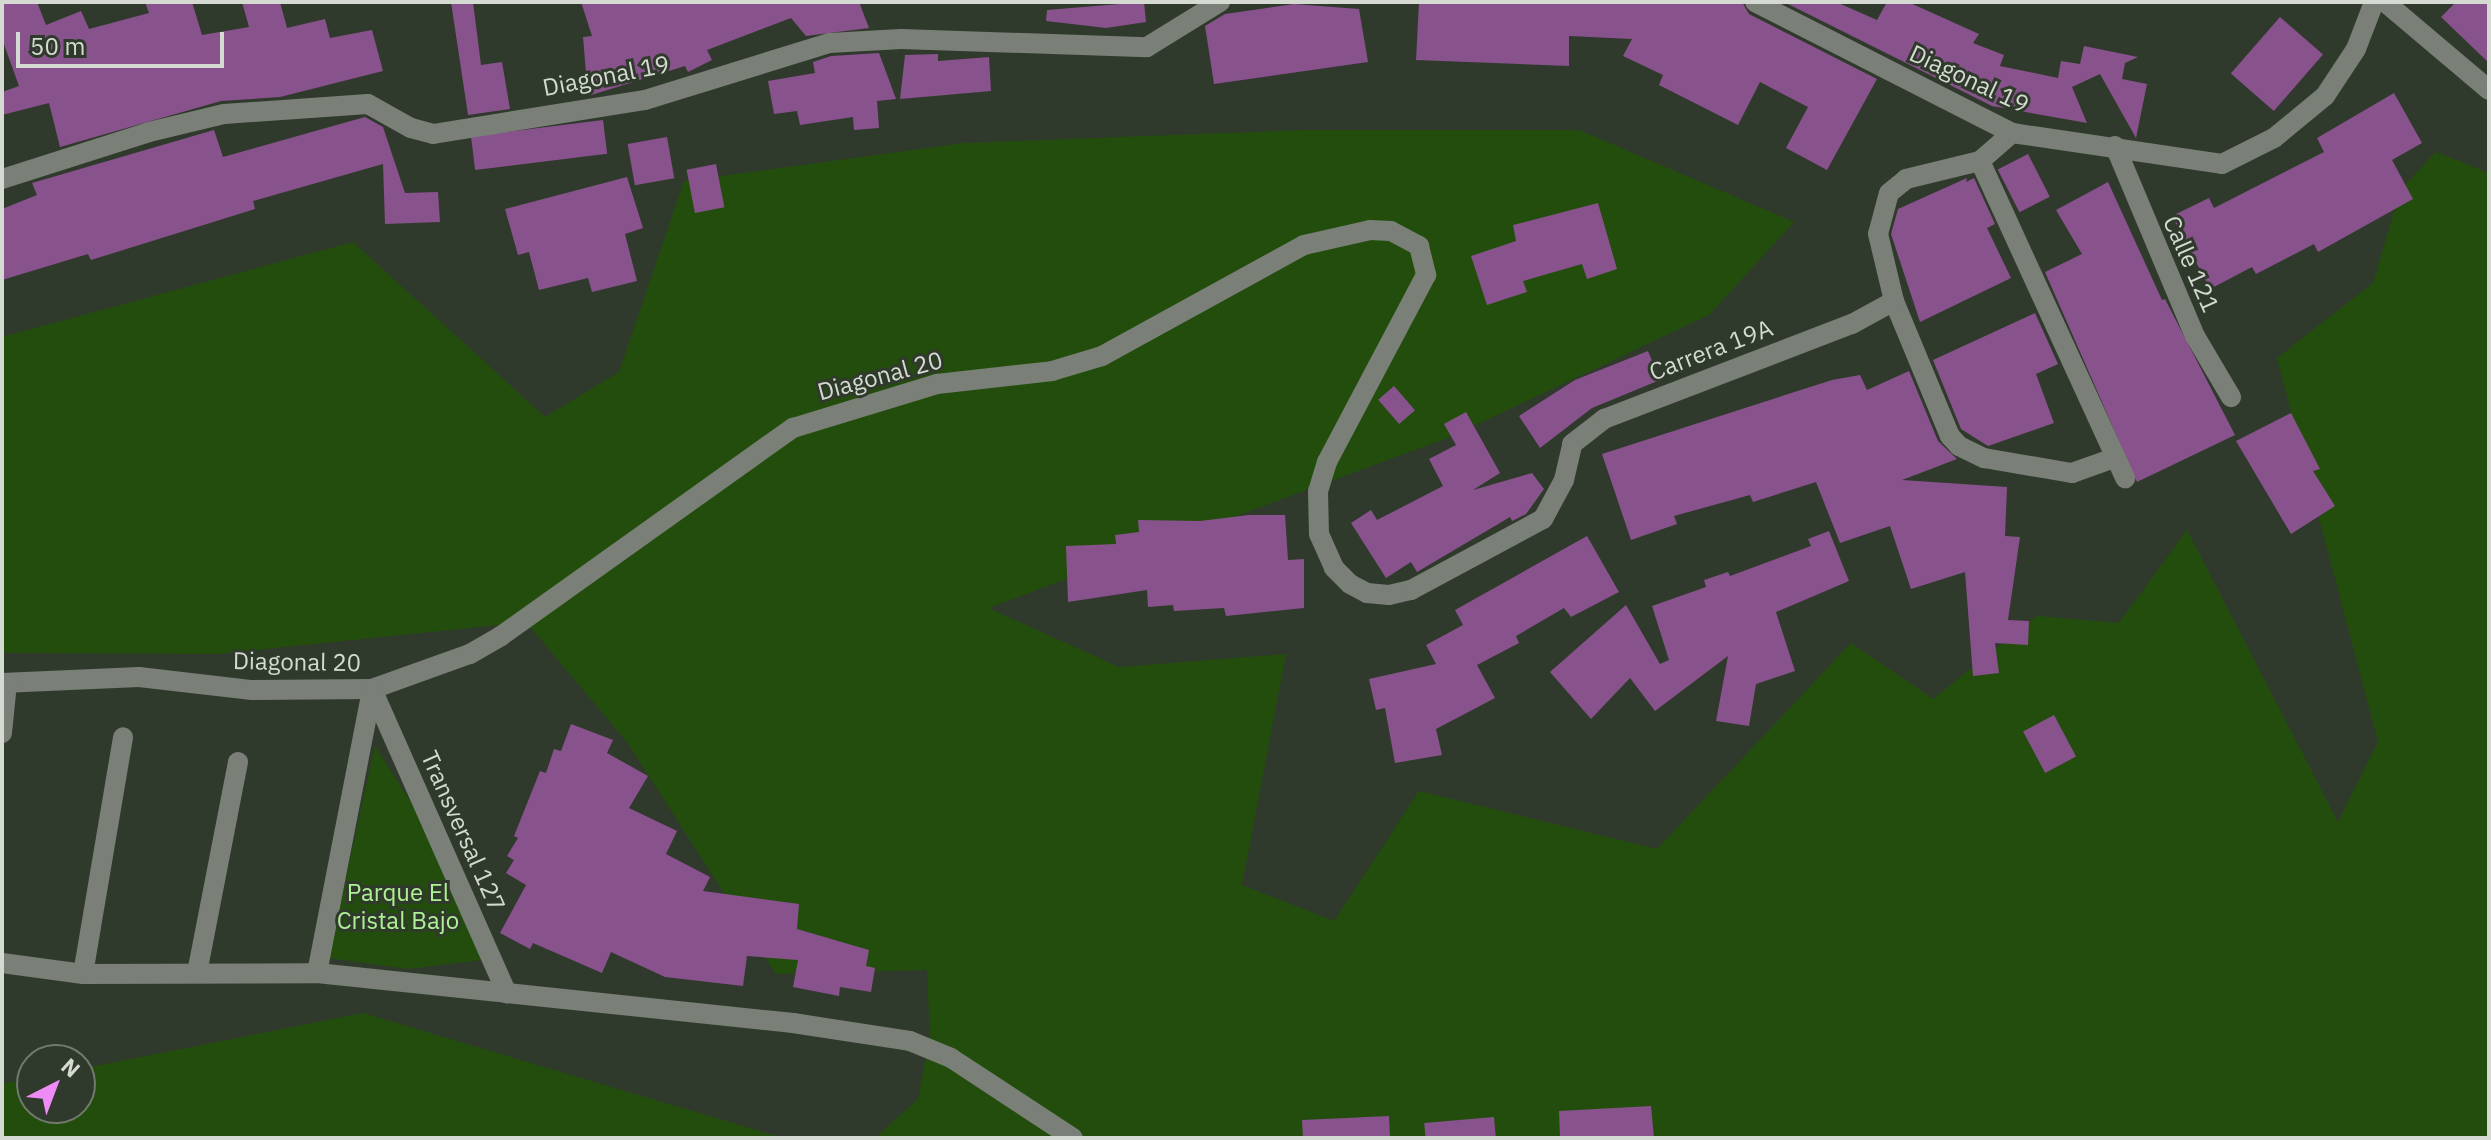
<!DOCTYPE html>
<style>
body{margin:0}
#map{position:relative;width:2491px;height:1140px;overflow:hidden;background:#303a2c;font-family:"IBM Plex Sans",sans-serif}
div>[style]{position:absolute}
.green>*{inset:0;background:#234d0d}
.building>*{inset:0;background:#88528c;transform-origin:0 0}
.minor>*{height:20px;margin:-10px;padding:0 10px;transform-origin:10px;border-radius:10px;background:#7a7f78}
span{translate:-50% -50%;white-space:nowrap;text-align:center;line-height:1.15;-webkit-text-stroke:6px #303a2c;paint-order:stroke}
.street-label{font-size:24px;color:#d4dad1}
.park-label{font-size:24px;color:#aef093}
.frame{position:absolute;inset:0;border:4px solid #d4dad1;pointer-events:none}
.north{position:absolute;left:16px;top:1044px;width:80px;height:80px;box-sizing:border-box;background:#303a2c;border:2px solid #727a6e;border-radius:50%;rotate:42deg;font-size:22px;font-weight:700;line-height:32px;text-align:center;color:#d4dad1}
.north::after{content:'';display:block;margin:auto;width:28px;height:36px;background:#ef8bf7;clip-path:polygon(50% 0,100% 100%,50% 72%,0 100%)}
.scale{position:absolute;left:16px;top:32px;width:208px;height:36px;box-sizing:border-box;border:4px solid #d4dad1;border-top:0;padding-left:10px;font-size:24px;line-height:28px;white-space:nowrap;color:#d4dad1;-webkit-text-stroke:6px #303a2c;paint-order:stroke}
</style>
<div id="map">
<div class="green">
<i style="clip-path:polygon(1304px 130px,1579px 130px,1794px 222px,1709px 315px,1450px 437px,988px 608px,1119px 667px,1286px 654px,1242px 885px,1334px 921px,1419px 791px,1657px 849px,1851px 643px,1933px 699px,2037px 616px,2119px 623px,2187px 530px,2338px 822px,2378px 742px,2277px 358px,2373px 283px,2401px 189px,2436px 152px,2489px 173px,2489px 1138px,875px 1138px,918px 1099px,930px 1035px,927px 970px,776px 974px,627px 742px,526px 622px,217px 654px,2px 653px,2px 337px,353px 242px,545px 417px,619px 372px,684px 181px,964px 143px)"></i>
<i style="clip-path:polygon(375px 746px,424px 823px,482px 960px,408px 969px,328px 958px)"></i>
<i style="clip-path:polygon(363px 1013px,783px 1138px,2px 1138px,2px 1084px,32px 1078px,32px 1108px,80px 1108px,80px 1069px)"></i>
</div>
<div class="building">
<i style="clip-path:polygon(2px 2px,37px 2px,46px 25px,81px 11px,89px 29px,149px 13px,145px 2px,192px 2px,202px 35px,249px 27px,242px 2px,280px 2px,287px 28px,325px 19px,330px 38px,372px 30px,383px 71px,280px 97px,221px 101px,60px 147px,49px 103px,2px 115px,2px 92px,19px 86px,2px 39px)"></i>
<i style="clip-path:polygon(451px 2px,473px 2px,481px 65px,502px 62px,510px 109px,468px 115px)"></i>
<i style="clip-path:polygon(581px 2px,859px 2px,869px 28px,806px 36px,791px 18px,707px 50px,712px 60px,688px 72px,685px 66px,588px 96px,583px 37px,592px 36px)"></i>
<i style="clip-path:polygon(1144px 2px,1146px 22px,1106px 28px,1046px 21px,1047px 10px)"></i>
<i style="clip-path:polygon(1419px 2px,1742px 2px,1749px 14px,1877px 79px,1827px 170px,1786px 148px,1808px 107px,1760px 82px,1738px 125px,1659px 85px,1663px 75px,1623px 56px,1632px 39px,1569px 36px,1569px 66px,1416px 60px)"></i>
<i style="clip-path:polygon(1784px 2px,1836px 2px,1877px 20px,1887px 2px,1908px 2px,1979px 34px,1973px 43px,2004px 55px,2000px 66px,2058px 78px,2061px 61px,2080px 64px,2084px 46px,2138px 57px,2125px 63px,2122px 79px,2147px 84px,2136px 138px,2100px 74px,2072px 87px,2087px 123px,1992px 106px)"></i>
<i style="clip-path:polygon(2456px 2px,2489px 2px,2489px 63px,2441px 17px)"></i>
<i style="clip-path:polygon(1294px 4px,1359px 9px,1368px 62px,1214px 84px,1205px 26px,1225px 14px)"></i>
<i style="left:2280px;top:17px;width:57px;height:75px;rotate:41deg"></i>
<i style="clip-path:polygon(879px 53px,896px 99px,877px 101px,879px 128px,854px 130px,853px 117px,800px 125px,797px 111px,774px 114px,768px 81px,815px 73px,813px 62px,831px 56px)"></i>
<i style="clip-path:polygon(938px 54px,938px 61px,989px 57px,991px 91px,900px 99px,905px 55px)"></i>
<i style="clip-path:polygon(2394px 93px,2422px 143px,2392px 160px,2413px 199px,2318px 252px,2314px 244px,2256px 274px,2252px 267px,2210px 289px,2172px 216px,2209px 198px,2214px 208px,2324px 152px,2317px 138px)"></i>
<i style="clip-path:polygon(365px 117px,383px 127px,405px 193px,438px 192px,440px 222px,385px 224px,383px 164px,253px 201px,255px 209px,91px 260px,88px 254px,2px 280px,2px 209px,37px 195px,32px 183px,214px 130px,223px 157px)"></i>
<i style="left:603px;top:120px;width:34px;height:133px;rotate:83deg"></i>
<i style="left:667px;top:137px;width:42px;height:40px;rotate:80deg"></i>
<i style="left:2028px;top:154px;width:48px;height:34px;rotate:63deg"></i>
<i style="left:716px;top:164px;width:44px;height:30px;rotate:79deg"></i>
<i style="clip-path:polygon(627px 177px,643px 228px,625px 234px,637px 281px,592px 292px,588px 278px,539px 290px,529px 252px,518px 255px,505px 209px)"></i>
<i style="clip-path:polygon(1967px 178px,1966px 182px,1974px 178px,1995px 224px,1987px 228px,2011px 278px,1920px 322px,1891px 234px,1898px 209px)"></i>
<i style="clip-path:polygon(2108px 182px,2162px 300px,2165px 299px,2235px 435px,2137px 482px,2045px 272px,2082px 254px,2056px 210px)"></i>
<i style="clip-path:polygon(1598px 203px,1617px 269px,1587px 279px,1582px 264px,1523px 281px,1527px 292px,1487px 305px,1471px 256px,1516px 241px,1513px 225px)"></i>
<i style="clip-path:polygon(2035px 313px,2058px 364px,2036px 374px,2054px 423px,1988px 446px,1961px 429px,1933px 360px)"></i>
<i style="clip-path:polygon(1648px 351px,1660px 380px,1592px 408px,1540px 448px,1519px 416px,1575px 380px)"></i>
<i style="clip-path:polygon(1909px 371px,1938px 441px,1957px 459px,1902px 480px,2007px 487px,2005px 536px,2020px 537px,2008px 620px,2029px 621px,2028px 645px,1995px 643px,1999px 673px,1973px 676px,1965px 572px,1911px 589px,1890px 526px,1840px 543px,1816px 482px,1753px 502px,1750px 495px,1674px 516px,1677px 524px,1631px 540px,1602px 454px,1832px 380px,1860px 375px,1867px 390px)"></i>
<i style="left:1394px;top:386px;width:32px;height:21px;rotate:49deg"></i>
<i style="clip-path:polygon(1466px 412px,1500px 473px,1473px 490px,1532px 473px,1544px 489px,1526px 514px,1512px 521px,1510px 517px,1417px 572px,1411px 562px,1386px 578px,1351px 523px,1371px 510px,1377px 520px,1443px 486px,1429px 459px,1456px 445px,1444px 424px)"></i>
<i style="clip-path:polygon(2291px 413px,2320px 469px,2313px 471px,2335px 506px,2291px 534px,2236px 441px)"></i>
<i style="clip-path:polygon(1249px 515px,1285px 515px,1288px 560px,1304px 559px,1304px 608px,1226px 616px,1224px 608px,1174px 611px,1173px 605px,1148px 607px,1147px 590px,1068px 602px,1066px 546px,1116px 544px,1115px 535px,1139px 532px,1138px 520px,1200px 521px)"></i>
<i style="clip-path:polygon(1829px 531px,1849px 581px,1776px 612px,1795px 671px,1756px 684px,1749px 726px,1716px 721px,1728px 656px,1655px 711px,1630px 678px,1591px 719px,1550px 672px,1626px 605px,1660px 664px,1669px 660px,1652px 606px,1706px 587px,1704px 580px,1728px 572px,1730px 576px,1811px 546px,1808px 539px)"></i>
<i style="clip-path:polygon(1587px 536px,1619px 592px,1571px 617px,1564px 608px,1516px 636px,1519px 643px,1477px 665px,1495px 698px,1436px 729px,1442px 755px,1395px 763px,1385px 708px,1376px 710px,1369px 679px,1436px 664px,1426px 645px,1463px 625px,1455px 610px)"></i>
<i style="left:2054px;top:715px;width:47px;height:35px;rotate:62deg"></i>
<i style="clip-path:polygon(571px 724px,613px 740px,607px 753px,648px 776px,629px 808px,677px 831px,666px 854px,710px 877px,703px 891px,799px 904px,797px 929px,869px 950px,866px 966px,875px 968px,871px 992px,840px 987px,839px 996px,793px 987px,798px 960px,747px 956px,743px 986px,665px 977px,611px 952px,602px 973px,533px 943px,530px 949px,500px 933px,526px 885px,506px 873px,514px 860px,507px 856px,518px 838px,514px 836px,540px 771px,546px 773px,554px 749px,561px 751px)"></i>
<i style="clip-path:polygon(1651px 1106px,1654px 1138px,1560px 1138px,1559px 1111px)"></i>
<i style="clip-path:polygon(1389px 1116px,1390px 1138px,1303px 1138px,1302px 1120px)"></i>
<i style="left:1494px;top:1117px;width:21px;height:70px;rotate:85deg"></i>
</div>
<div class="minor">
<i style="left:1755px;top:2px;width:288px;rotate:27deg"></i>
<i style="left:2012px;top:133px;width:212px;rotate:8.4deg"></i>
<i style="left:2222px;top:164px;width:58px;rotate:-26.6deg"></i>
<i style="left:2274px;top:138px;width:66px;rotate:-39.5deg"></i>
<i style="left:2325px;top:96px;width:56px;rotate:-56.6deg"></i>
<i style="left:2356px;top:49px;width:50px;rotate:-69deg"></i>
<i style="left:2385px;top:2px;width:136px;rotate:40.2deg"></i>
<i style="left:2115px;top:146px;width:206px;rotate:67.2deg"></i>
<i style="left:2195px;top:336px;width:71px;rotate:59.5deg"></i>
<i style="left:1980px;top:161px;width:349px;rotate:65.4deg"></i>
<i style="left:2px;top:179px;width:154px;rotate:-17.7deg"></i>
<i style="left:149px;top:132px;width:77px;rotate:-13.5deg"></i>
<i style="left:224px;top:114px;width:144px;rotate:-4deg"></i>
<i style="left:368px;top:104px;width:49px;rotate:29.2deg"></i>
<i style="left:411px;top:128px;width:23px;rotate:15deg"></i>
<i style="left:433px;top:134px;width:215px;rotate:-9.1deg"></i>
<i style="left:645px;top:100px;width:193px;rotate:-17.2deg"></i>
<i style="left:829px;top:43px;width:72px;rotate:-3.2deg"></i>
<i style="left:901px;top:39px;width:246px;rotate:1.9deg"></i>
<i style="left:1147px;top:47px;width:86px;rotate:-31.7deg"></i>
<i style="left:1894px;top:301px;width:146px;rotate:67.5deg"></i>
<i style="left:1950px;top:436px;width:13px;rotate:48deg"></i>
<i style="left:1959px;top:446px;width:28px;rotate:26deg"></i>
<i style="left:1984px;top:458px;width:89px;rotate:9.7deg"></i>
<i style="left:2072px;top:473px;width:45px;rotate:-19.7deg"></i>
<i style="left:2px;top:683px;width:137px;rotate:-2.5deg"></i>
<i style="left:139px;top:677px;width:114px;rotate:6.6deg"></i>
<i style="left:252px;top:690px;width:120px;rotate:-0.5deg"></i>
<i style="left:372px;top:689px;width:104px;rotate:-19.7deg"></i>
<i style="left:470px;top:654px;width:36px;rotate:-30deg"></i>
<i style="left:501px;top:636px;width:359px;rotate:-35.5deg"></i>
<i style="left:793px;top:428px;width:151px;rotate:-17deg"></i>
<i style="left:937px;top:384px;width:116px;rotate:-6.4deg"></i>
<i style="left:1052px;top:371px;width:52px;rotate:-16.7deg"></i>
<i style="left:1102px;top:356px;width:230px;rotate:-28.8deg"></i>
<i style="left:1304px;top:245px;width:68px;rotate:-12.8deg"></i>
<i style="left:1370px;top:230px;width:21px;rotate:3deg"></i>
<i style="left:1391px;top:231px;width:32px;rotate:28deg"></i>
<i style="left:1419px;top:246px;width:30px;rotate:76deg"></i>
<i style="left:1426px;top:275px;width:212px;rotate:117.9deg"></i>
<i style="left:1327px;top:462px;width:30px;rotate:107deg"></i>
<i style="left:1318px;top:491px;width:43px;rotate:88.7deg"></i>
<i style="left:1319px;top:534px;width:37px;rotate:66deg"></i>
<i style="left:1334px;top:568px;width:23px;rotate:45deg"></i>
<i style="left:1350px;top:584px;width:19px;rotate:28deg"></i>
<i style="left:1367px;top:593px;width:22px;rotate:5deg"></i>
<i style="left:1389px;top:595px;width:23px;rotate:-13deg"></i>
<i style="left:1411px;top:590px;width:150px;rotate:-28.3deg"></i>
<i style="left:1543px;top:519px;width:44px;rotate:-61.7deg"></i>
<i style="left:1564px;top:480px;width:37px;rotate:-77deg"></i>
<i style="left:1572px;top:444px;width:41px;rotate:-38deg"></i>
<i style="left:1604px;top:419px;width:266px;rotate:-21deg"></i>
<i style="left:1852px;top:324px;width:48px;rotate:-28.7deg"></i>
<i style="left:1894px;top:301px;width:69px;rotate:-103.4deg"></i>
<i style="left:1878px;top:234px;width:42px;rotate:-75deg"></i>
<i style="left:1889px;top:193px;width:22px;rotate:-39deg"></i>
<i style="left:1906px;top:179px;width:76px;rotate:-13.7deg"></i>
<i style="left:1980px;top:161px;width:43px;rotate:-41.2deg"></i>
<i style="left:372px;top:689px;width:333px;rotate:66.1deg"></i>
<i style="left:2px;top:733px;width:50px;rotate:-84.3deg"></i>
<i style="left:2px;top:963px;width:82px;rotate:7.7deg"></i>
<i style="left:83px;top:974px;width:234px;rotate:-0.2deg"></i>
<i style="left:317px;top:973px;width:479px;rotate:6deg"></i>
<i style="left:793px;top:1023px;width:118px;rotate:8.7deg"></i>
<i style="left:910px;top:1041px;width:44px;rotate:22.5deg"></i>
<i style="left:951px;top:1058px;width:146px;rotate:33.3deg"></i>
<i style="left:197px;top:973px;width:215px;rotate:-79deg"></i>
<i style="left:317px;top:973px;width:289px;rotate:-79deg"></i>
<i style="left:83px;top:974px;width:240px;rotate:-80.4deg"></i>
</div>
<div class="street-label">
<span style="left:606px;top:76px;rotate:-11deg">Diagonal 19</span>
<span style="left:1969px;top:79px;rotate:25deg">Diagonal 19</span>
<span style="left:2191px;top:264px;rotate:66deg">Calle 121</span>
<span style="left:1711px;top:350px;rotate:-21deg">Carrera 19A</span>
<span style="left:880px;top:376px;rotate:-15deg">Diagonal 20</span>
<span style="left:297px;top:662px;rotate:1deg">Diagonal 20</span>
<span style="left:463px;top:831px;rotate:66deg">Transversal 127</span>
</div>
<div class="park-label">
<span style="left:398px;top:907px">Parque El<br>Cristal Bajo</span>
</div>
<div class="frame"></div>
<div class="north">N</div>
<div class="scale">50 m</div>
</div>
